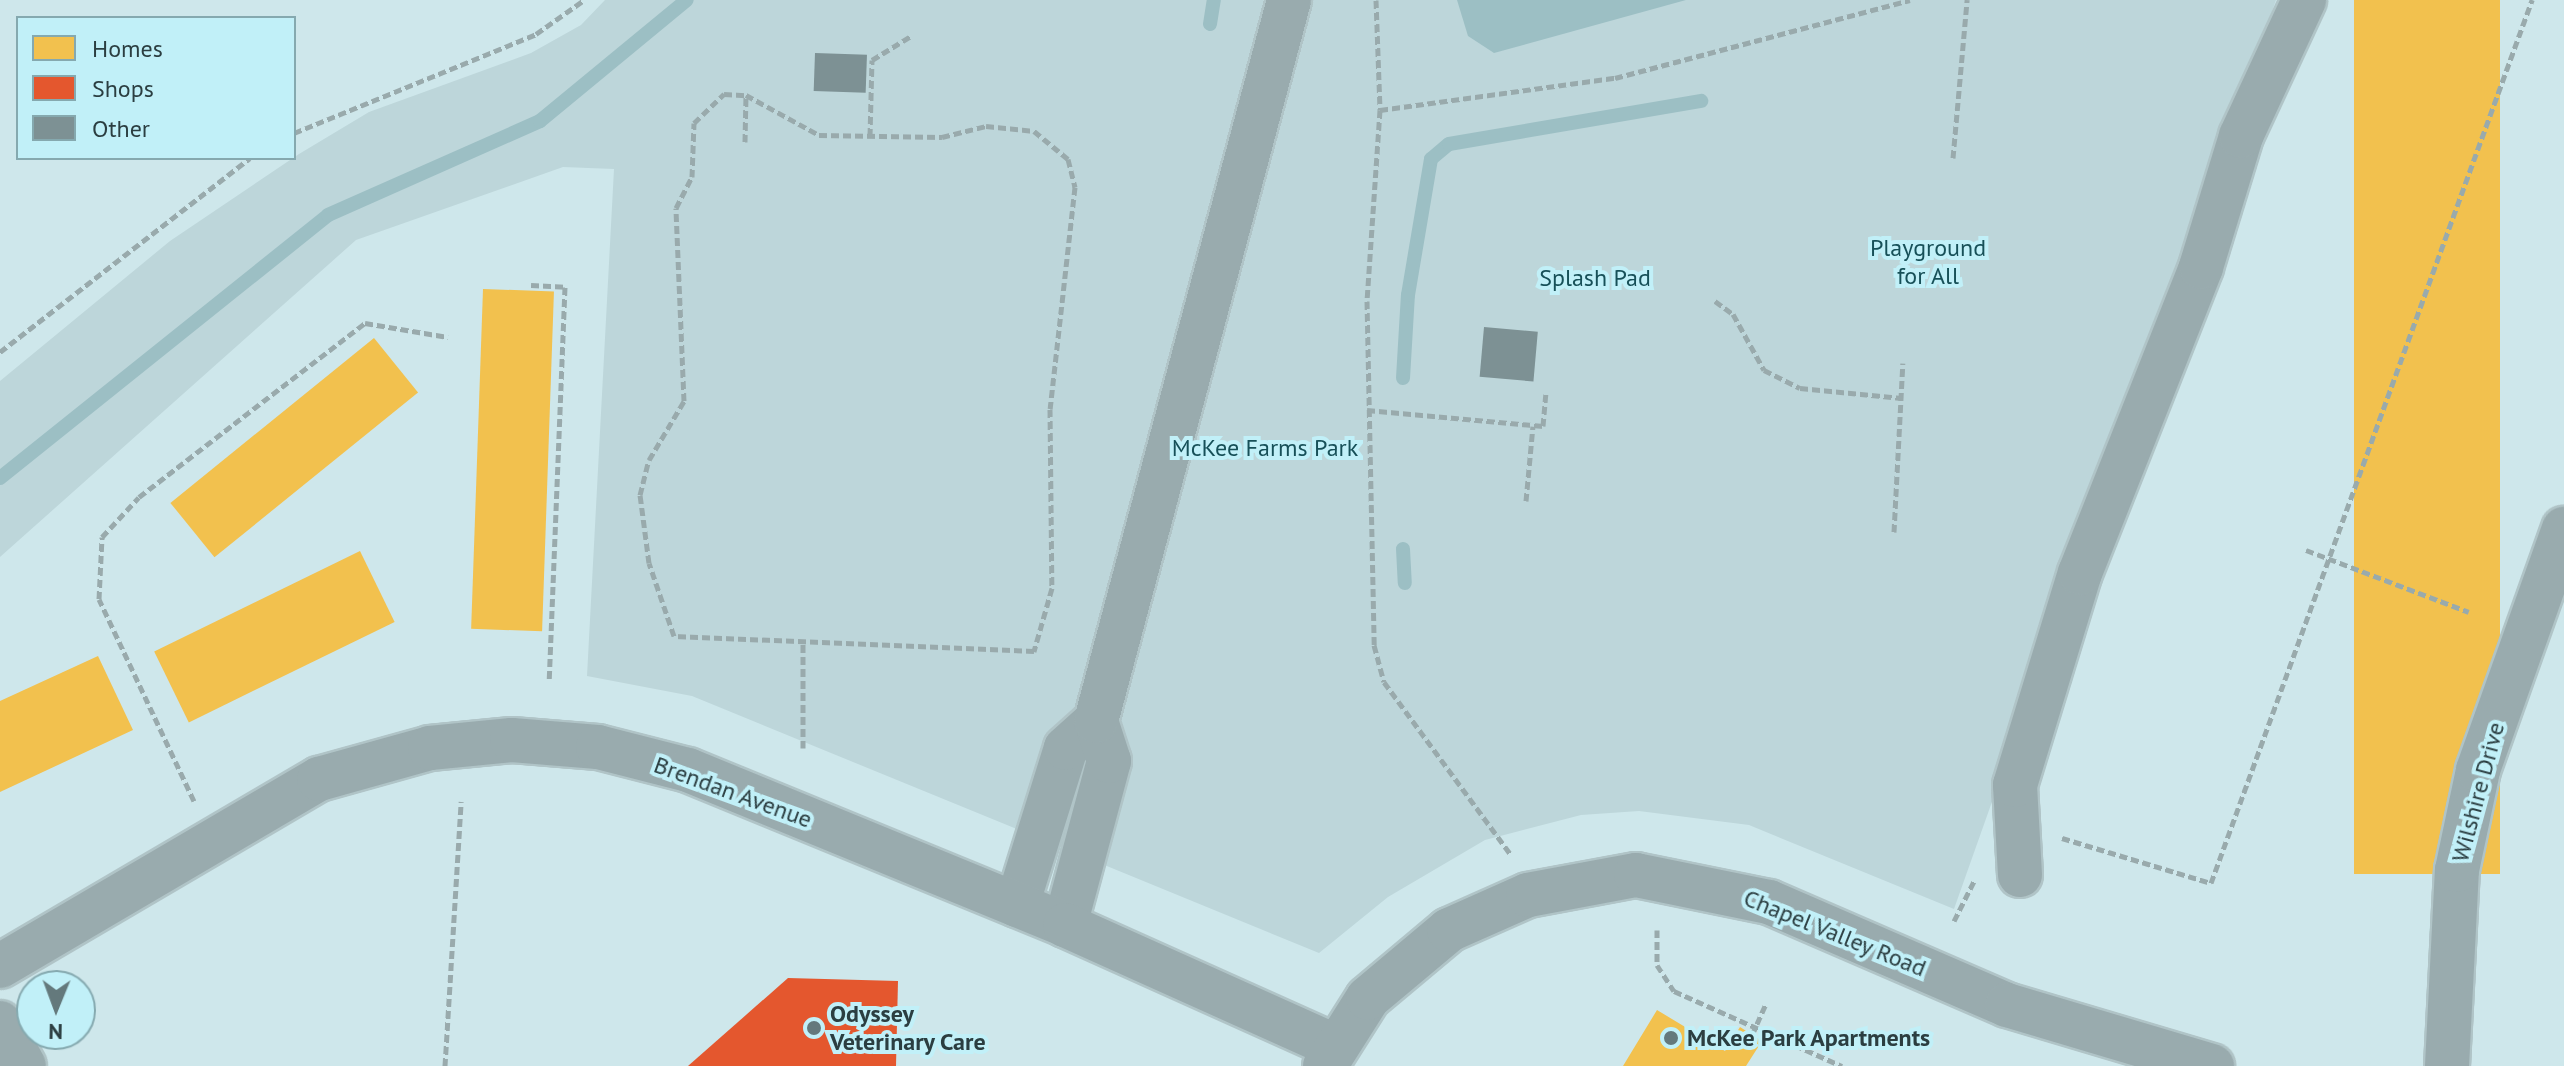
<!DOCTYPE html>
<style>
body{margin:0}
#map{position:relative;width:2564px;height:1066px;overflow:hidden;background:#cee7eb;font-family:"PT Sans",sans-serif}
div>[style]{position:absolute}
.green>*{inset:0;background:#bdd6da}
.water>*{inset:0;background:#9cbfc4}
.homes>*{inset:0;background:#f2c14e;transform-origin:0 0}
.shops>*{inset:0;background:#e4572e}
.stream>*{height:14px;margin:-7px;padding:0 7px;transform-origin:7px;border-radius:7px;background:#9cbfc4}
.building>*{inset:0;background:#7d9194;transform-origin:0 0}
.path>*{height:5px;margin-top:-2.5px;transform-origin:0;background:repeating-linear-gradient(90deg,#99aaac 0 8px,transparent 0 12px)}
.roads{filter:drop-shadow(2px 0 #b0c4c7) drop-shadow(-2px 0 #b0c4c7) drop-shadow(0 2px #b0c4c7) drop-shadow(0 -2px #b0c4c7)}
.minor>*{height:44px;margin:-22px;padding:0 22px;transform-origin:22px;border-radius:22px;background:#99abae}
.dots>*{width:22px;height:22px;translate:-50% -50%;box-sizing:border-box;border:4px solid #c1f0f8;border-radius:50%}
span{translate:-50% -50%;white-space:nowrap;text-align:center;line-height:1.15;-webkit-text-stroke:8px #c1f0f8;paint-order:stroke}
.park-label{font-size:24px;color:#175058}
.street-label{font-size:24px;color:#2b3e41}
.poi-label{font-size:24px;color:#2b3e41;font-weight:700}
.left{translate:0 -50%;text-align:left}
.legend{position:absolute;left:16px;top:16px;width:280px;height:144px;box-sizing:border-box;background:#c1f0f8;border:2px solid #85a9af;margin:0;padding:10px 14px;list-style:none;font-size:24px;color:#2b3e41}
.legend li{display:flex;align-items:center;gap:16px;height:40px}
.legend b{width:40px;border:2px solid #85a9af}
.north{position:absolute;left:16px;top:970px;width:80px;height:80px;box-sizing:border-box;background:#c1f0f8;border:2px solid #85a9af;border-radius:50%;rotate:181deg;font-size:22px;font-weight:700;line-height:32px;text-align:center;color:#2b3e41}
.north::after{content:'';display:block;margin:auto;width:28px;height:36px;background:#64797c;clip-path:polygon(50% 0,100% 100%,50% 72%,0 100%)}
</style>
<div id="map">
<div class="green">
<i style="clip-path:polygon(605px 0,2276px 0,1954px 909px,1749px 825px,1639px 811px,1581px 815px,1485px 840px,1388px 897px,1319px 953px,692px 696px,587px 676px,614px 169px,563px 167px,356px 240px,0 557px,0 381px,170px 241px,299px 154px,369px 112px,531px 53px,581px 25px)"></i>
</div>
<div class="water">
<i style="clip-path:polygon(1457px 0,1686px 0,1494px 53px,1468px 36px)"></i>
</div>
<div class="homes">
<i style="left:2354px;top:0;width:146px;height:874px"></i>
<i style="left:483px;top:289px;width:71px;height:340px;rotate:2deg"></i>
<i style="left:374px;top:338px;width:70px;height:262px;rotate:51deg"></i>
<i style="left:360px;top:551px;width:79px;height:229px;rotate:64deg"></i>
<i style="clip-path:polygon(98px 656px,133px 730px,0 792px,0 701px)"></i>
<i style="clip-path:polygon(1657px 1010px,1725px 1051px,1740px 1027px,1762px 1041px,1746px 1066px,1623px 1066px)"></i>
</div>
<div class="shops">
<i style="clip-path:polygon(788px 978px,898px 981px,896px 1066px,688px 1066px)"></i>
</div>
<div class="stream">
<i style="left:1210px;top:24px;width:24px;rotate:-81deg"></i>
<i style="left:1403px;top:378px;width:83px;rotate:-86.6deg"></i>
<i style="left:1408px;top:295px;width:138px;rotate:-80.4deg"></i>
<i style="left:1431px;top:159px;width:23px;rotate:-40deg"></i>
<i style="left:1449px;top:144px;width:256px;rotate:-9.7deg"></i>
<i style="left:0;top:478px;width:420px;rotate:-38.7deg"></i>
<i style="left:328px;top:215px;width:232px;rotate:-23.9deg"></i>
<i style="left:540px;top:121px;width:190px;rotate:-39.5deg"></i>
<i style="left:1403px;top:549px;width:34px;rotate:87deg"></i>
</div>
<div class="building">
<i style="left:815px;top:53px;width:52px;height:38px;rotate:2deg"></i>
<i style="left:1484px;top:327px;width:54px;height:50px;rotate:5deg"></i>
</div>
<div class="path">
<i style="left:1376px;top:0;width:110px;rotate:87.9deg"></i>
<i style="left:1380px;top:110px;width:191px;rotate:93.9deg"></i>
<i style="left:1367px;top:301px;width:344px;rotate:88.8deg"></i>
<i style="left:1374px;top:645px;width:38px;rotate:75deg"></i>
<i style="left:1384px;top:682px;width:215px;rotate:53.7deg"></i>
<i style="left:724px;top:94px;width:22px;rotate:3deg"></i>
<i style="left:746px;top:95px;width:83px;rotate:28.7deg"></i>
<i style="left:819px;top:135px;width:123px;rotate:0.9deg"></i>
<i style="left:942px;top:137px;width:45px;rotate:-14deg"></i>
<i style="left:986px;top:126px;width:48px;rotate:5.9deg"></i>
<i style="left:1034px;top:131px;width:44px;rotate:39.5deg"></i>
<i style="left:1068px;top:159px;width:29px;rotate:76deg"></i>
<i style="left:1075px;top:187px;width:223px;rotate:96.4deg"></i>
<i style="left:1050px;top:409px;width:179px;rotate:89.4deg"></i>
<i style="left:1052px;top:588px;width:66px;rotate:105.9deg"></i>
<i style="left:1034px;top:651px;width:360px;rotate:-177.6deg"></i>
<i style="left:674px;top:636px;width:77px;rotate:-108.9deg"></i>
<i style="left:649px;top:563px;width:69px;rotate:-97.5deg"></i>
<i style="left:640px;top:495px;width:36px;rotate:-76deg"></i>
<i style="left:649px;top:460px;width:69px;rotate:-59.3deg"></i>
<i style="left:684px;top:401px;width:193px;rotate:-92.4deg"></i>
<i style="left:676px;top:208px;width:35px;rotate:-63deg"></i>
<i style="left:692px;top:177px;width:54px;rotate:-87.9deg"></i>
<i style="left:694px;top:123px;width:42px;rotate:-44deg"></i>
<i style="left:1380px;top:110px;width:237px;rotate:-7.8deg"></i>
<i style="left:1615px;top:78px;width:305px;rotate:-14.8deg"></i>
<i style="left:294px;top:133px;width:261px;rotate:-22.2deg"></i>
<i style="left:536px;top:34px;width:59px;rotate:-35.3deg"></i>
<i style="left:870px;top:136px;width:76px;rotate:-88.5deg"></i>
<i style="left:872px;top:60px;width:46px;rotate:-31.6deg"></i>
<i style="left:745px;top:142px;width:46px;rotate:-88.8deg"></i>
<i style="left:1953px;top:158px;width:159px;rotate:-84.9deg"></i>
<i style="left:531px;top:285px;width:34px;rotate:3deg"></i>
<i style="left:565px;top:287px;width:393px;rotate:92.3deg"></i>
<i style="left:1715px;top:301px;width:22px;rotate:36deg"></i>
<i style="left:1733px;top:314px;width:64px;rotate:61deg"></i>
<i style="left:1764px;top:370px;width:40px;rotate:26.6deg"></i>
<i style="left:1800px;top:388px;width:102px;rotate:5.6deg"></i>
<i style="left:0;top:352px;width:316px;rotate:-37.8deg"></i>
<i style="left:1367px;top:410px;width:177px;rotate:5.2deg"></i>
<i style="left:1543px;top:426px;width:32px;rotate:-85deg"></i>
<i style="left:1526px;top:501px;width:75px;rotate:-84.7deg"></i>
<i style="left:1894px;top:532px;width:169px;rotate:-87deg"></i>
<i style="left:2306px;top:550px;width:174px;rotate:20.8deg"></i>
<i style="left:803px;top:748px;width:106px;rotate:-90deg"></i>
<i style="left:194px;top:801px;width:223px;rotate:-115.2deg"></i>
<i style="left:99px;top:599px;width:62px;rotate:-87.2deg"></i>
<i style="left:102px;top:537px;width:54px;rotate:-47.2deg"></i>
<i style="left:139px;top:497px;width:285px;rotate:-37.6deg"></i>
<i style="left:365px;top:323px;width:84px;rotate:9.6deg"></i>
<i style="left:2062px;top:838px;width:156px;rotate:16.8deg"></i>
<i style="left:2211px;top:883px;width:940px;rotate:-70.02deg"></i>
<i style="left:1954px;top:921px;width:45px;rotate:-63.4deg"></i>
<i style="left:1657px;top:930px;width:35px;rotate:90deg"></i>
<i style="left:1657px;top:965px;width:31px;rotate:57deg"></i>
<i style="left:1674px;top:991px;width:184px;rotate:24.1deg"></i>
<i style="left:1752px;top:1035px;width:34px;rotate:-66deg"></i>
<i style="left:445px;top:1066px;width:265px;rotate:-86.5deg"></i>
</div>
<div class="roads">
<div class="minor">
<i style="left:2020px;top:875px;width:90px;rotate:-93.2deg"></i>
<i style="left:2015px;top:785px;width:222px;rotate:-73deg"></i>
<i style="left:2080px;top:573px;width:329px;rotate:-68.4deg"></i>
<i style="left:2201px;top:267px;width:137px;rotate:-73deg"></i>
<i style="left:2241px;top:136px;width:150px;rotate:-65.1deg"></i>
<i style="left:1017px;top:905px;width:164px;rotate:-72.7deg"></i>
<i style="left:1066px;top:748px;width:40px;rotate:-42deg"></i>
<i style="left:1065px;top:925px;width:170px;rotate:-75deg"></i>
<i style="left:1109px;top:761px;width:42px;rotate:-108deg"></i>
<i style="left:1096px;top:721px;width:746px;rotate:-75.01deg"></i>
<i style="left:0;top:966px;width:370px;rotate:-30.4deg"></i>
<i style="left:319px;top:779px;width:115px;rotate:-15.6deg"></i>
<i style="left:430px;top:748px;width:82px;rotate:-5.6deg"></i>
<i style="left:512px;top:740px;width:86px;rotate:4.7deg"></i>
<i style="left:598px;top:747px;width:93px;rotate:14.3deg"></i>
<i style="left:688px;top:770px;width:408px;rotate:22.3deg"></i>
<i style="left:1065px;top:925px;width:295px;rotate:24.2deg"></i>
<i style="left:0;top:1023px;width:49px;rotate:60.8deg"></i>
<i style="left:1325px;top:1066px;width:80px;rotate:-57.7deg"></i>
<i style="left:1368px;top:998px;width:106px;rotate:-40deg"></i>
<i style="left:1449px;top:930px;width:86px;rotate:-23.9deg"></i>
<i style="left:1528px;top:895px;width:110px;rotate:-10.5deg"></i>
<i style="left:1636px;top:875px;width:136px;rotate:11.5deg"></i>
<i style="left:1769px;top:902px;width:259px;rotate:23.4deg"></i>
<i style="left:2007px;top:1005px;width:214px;rotate:16.6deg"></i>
<i style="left:2447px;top:1066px;width:196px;rotate:-87.1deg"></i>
<i style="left:2457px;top:870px;width:102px;rotate:-78.1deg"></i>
<i style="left:2478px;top:770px;width:256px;rotate:-70.4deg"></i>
</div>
</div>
<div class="dots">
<i style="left:814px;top:1028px;background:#64797c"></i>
<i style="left:1671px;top:1038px;background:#64797c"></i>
</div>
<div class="park-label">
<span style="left:1928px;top:262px">Playground<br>for All</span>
<span style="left:1595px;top:278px">Splash Pad</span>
<span style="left:1265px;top:448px">McKee Farms Park</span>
</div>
<div class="street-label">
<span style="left:733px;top:792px;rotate:20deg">Brendan Avenue</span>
<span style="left:2478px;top:792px;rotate:-75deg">Wilshire Drive</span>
<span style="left:1835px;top:933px;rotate:22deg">Chapel Valley Road</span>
</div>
<div class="poi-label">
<span class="left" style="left:830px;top:1028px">Odyssey<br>Veterinary Care</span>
<span class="left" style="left:1687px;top:1038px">McKee Park Apartments</span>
</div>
<ul class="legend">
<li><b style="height:22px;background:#f2c14e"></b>Homes</li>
<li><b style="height:22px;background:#e4572e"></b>Shops</li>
<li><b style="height:22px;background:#7d9194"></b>Other</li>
</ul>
<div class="north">N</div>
</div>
